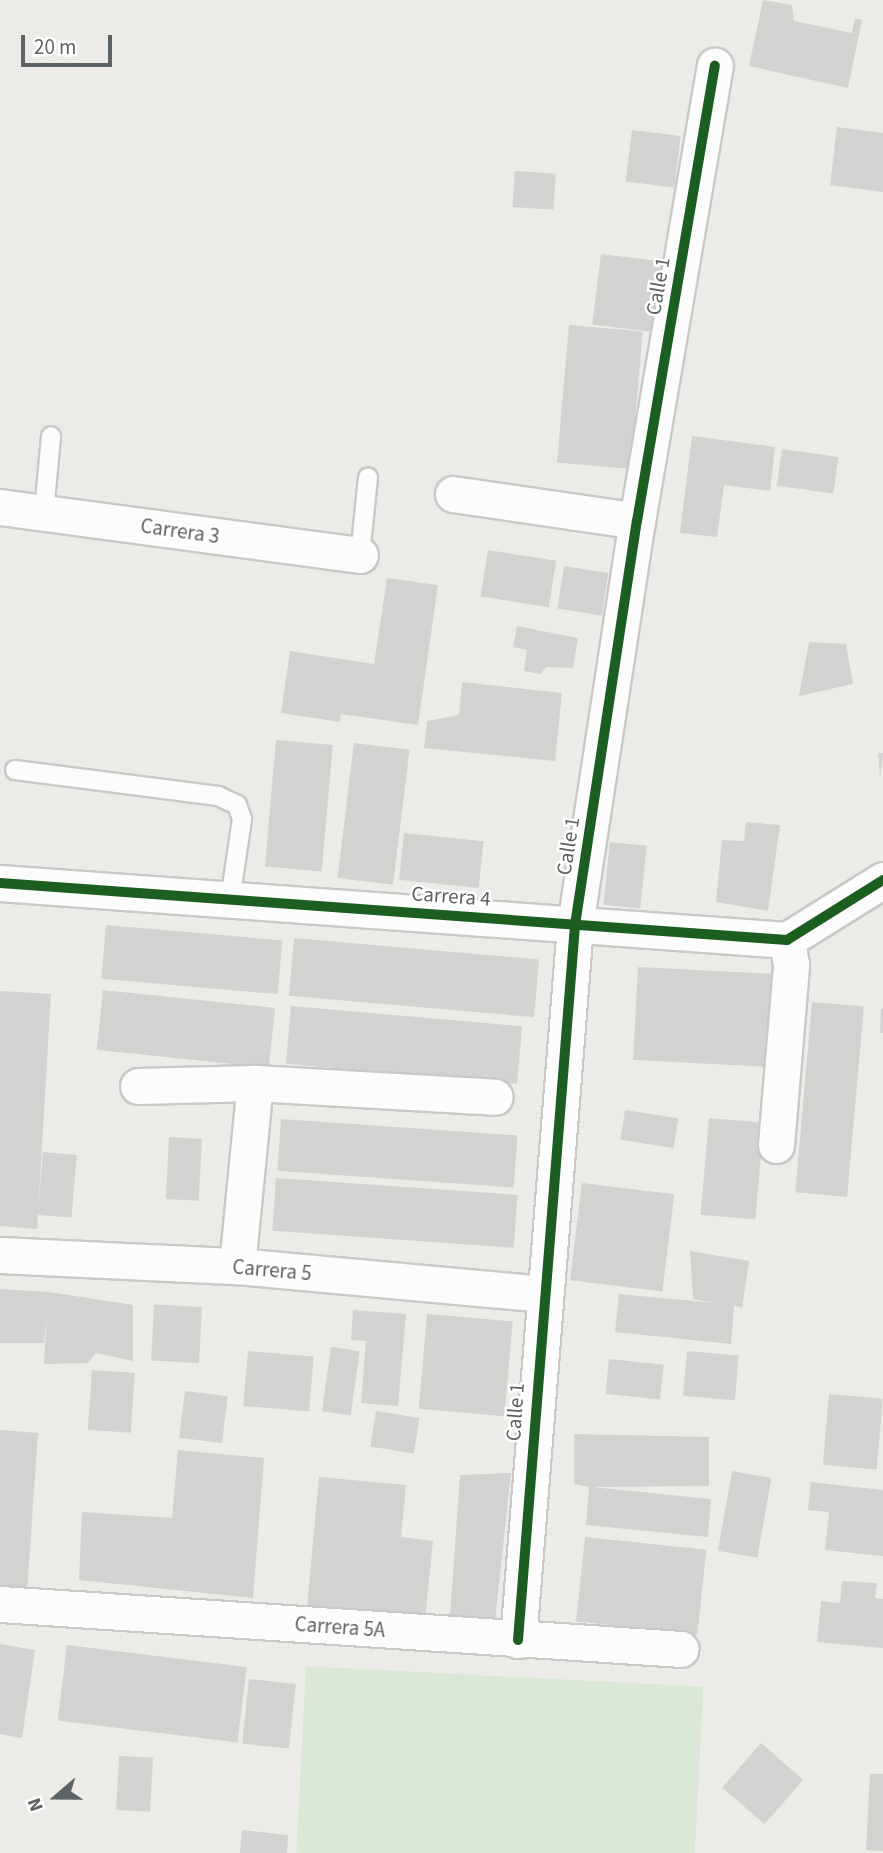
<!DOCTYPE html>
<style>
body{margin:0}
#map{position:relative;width:883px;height:1853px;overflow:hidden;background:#edebe8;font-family:"Source Sans 3",sans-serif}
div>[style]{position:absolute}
.green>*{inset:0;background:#d9e8d4;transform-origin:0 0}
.building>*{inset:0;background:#d3d2d1;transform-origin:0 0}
.roads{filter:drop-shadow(2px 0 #c9c9c8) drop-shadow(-2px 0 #c9c9c8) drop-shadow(0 2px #c9c9c8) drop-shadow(0 -2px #c9c9c8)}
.lane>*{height:18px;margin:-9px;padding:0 9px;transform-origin:9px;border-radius:9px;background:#fcfcfc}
.street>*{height:35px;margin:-17.5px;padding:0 17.5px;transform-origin:17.5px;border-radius:17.5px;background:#fcfcfc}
.cycleway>*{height:10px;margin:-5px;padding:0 5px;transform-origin:5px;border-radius:5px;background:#1b5e20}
span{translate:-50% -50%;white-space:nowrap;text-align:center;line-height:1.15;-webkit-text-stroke:5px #fff;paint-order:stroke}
.street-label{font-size:21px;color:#5d6265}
.north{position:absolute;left:21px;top:1762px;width:70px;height:70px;-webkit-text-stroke:5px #fff;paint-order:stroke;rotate:250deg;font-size:19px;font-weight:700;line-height:28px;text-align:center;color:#5d6265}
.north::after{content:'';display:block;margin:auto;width:24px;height:32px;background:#5d6265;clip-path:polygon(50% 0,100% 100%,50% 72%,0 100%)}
.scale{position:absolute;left:21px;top:35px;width:91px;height:32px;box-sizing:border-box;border:4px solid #5d6265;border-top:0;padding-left:9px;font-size:21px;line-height:24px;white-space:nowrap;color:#5d6265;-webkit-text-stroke:5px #fff;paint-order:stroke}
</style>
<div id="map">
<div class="green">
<i style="left:306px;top:1666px;width:398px;height:187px;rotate:3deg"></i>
</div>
<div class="building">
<i style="clip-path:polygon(763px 0,792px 5px,794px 21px,852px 33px,855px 18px,862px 20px,848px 88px,749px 66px)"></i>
<i style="clip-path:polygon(837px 127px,883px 133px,883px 192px,830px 185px)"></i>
<i style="left:632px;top:130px;width:49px;height:52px;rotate:7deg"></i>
<i style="left:515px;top:171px;width:41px;height:36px;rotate:4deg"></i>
<i style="left:601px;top:254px;width:62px;height:71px;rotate:7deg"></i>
<i style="left:569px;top:325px;width:74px;height:138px;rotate:5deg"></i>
<i style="clip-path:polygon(692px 436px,775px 447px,770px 491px,724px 485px,717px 537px,680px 533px)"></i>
<i style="left:782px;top:449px;width:57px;height:37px;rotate:8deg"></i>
<i style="left:488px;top:550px;width:69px;height:47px;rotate:9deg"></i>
<i style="left:564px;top:566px;width:45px;height:43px;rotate:9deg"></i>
<i style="clip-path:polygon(387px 578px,438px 585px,418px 725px,341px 714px,340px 722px,281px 713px,290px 651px,374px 664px)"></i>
<i style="clip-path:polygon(517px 626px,578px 638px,573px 668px,547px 667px,540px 674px,524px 671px,527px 650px,513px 647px)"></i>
<i style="clip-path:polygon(809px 642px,846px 644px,853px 684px,799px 696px)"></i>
<i style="clip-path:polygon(462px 682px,562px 693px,555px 761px,424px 748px,427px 721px,459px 715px)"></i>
<i style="left:276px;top:740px;width:57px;height:127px;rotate:5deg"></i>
<i style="left:354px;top:743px;width:56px;height:136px;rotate:7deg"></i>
<i style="clip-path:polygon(878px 753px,883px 753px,880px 778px)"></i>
<i style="clip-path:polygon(746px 822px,780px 825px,768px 911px,716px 902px,722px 840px,744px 841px)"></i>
<i style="left:404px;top:833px;width:80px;height:47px;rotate:6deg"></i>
<i style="left:610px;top:842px;width:37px;height:63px;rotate:6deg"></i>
<i style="left:106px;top:925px;width:177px;height:54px;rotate:5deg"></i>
<i style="left:294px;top:938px;width:246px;height:58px;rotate:5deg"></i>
<i style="left:638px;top:967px;width:135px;height:93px;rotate:3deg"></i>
<i style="left:103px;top:990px;width:173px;height:60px;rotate:6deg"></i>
<i style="clip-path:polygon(0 991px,51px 994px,37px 1229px,0 1226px)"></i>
<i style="left:812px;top:1002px;width:52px;height:191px;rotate:5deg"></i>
<i style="left:291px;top:1006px;width:232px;height:58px;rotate:5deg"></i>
<i style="clip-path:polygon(881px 1008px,883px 1009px,883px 1033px,880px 1033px)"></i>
<i style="left:625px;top:1110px;width:54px;height:30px;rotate:9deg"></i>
<i style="left:709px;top:1118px;width:55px;height:97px;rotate:5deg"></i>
<i style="left:281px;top:1119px;width:237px;height:52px;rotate:4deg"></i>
<i style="left:169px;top:1137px;width:33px;height:62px;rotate:3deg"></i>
<i style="left:43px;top:1152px;width:34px;height:63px;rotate:5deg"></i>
<i style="left:276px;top:1178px;width:242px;height:53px;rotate:4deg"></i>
<i style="left:582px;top:1183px;width:93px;height:98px;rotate:7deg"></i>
<i style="clip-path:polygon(690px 1251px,749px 1261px,742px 1308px,734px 1305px,731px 1344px,615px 1332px,619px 1294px,714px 1303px,693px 1299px)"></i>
<i style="clip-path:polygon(0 1289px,49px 1292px,133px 1305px,133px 1361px,96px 1353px,88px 1363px,44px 1364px,47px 1315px,44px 1343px,0 1343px)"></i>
<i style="left:202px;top:1307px;width:56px;height:48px;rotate:93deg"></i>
<i style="clip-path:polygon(353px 1310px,406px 1314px,398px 1406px,361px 1403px,366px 1341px,351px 1340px)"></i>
<i style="left:427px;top:1314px;width:86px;height:95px;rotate:5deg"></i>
<i style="left:331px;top:1347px;width:29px;height:65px;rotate:8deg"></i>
<i style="left:248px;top:1351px;width:66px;height:55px;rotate:5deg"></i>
<i style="left:687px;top:1351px;width:52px;height:45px;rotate:5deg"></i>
<i style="left:609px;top:1359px;width:55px;height:35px;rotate:6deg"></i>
<i style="left:92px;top:1370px;width:43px;height:60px;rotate:4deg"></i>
<i style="left:185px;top:1391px;width:43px;height:47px;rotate:7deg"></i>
<i style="left:829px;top:1394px;width:54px;height:71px;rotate:5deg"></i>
<i style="left:376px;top:1411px;width:44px;height:36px;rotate:9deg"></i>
<i style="clip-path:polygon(0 1430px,38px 1433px,27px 1592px,0 1590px)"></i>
<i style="clip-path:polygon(574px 1434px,709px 1437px,709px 1486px,592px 1487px,711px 1499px,708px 1537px,586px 1525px,589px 1487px,574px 1484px)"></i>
<i style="clip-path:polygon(178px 1450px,264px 1458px,253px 1598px,79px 1580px,82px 1512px,172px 1518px)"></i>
<i style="left:732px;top:1471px;width:40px;height:81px;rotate:10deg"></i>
<i style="clip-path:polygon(511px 1473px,494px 1630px,450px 1616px,460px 1475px)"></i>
<i style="clip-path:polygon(319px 1477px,406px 1485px,401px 1537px,433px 1541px,425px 1620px,307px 1608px)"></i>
<i style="clip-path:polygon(811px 1482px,883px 1490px,883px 1556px,825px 1550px,829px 1512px,808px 1510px)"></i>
<i style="left:585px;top:1537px;width:122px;height:85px;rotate:6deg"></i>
<i style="clip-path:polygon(842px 1581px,877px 1583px,875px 1598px,883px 1599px,883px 1648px,817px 1642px,821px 1601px,840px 1603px)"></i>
<i style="clip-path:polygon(0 1644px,35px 1650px,22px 1738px,0 1734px)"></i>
<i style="left:67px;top:1645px;width:181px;height:76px;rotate:7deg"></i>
<i style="left:249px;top:1679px;width:47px;height:65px;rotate:6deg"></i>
<i style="left:761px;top:1743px;width:56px;height:59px;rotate:41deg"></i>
<i style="left:119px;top:1756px;width:34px;height:54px;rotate:3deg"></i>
<i style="clip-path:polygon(870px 1774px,883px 1774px,883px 1851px,866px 1850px)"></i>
<i style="clip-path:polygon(242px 1830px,288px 1835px,287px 1853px,240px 1853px)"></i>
</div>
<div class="roads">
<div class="lane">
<i style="left:44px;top:512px;width:76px;rotate:-84.7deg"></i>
<i style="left:360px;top:555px;width:78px;rotate:-84.1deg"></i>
<i style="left:15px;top:770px;width:205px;rotate:7.3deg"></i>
<i style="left:218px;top:796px;width:21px;rotate:25deg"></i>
<i style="left:237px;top:805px;width:15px;rotate:70deg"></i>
<i style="left:242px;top:819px;width:82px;rotate:98.4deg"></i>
</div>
<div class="street">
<i style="left:453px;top:494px;width:186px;rotate:8.3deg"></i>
<i style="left:0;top:507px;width:363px;rotate:7.6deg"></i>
<i style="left:0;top:883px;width:789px;rotate:4.14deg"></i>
<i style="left:787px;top:940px;width:113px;rotate:-32deg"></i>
<i style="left:138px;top:1086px;width:117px;rotate:-1.5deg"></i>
<i style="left:255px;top:1083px;width:240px;rotate:3.3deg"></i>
<i style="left:776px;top:1145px;width:181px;rotate:-85.2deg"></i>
<i style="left:791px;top:965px;width:25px;rotate:-99deg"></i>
<i style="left:0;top:1255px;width:237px;rotate:2.7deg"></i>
<i style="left:237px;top:1266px;width:307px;rotate:5.2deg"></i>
<i style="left:237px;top:1266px;width:184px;rotate:-84.4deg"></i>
<i style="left:0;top:1604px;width:682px;rotate:3.78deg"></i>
<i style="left:518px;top:1640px;width:717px;rotate:-85.44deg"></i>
<i style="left:575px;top:925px;width:409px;rotate:-81.3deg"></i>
<i style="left:637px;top:521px;width:462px;rotate:-80.3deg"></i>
</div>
</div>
<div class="cycleway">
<i style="left:0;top:883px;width:789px;rotate:4.14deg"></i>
<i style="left:787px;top:940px;width:113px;rotate:-32deg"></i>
<i style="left:518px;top:1640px;width:717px;rotate:-85.44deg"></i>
<i style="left:575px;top:925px;width:409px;rotate:-81.3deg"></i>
<i style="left:637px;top:521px;width:462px;rotate:-80.3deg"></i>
</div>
<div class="street-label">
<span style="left:658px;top:286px;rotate:-80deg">Calle 1</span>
<span style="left:180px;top:531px;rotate:8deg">Carrera 3</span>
<span style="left:568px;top:846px;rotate:-81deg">Calle 1</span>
<span style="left:451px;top:896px;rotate:4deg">Carrera 4</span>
<span style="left:272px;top:1270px;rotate:5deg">Carrera 5</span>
<span style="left:515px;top:1412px;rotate:-86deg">Calle 1</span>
<span style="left:340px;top:1627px;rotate:4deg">Carrera 5A</span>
</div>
<div class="north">N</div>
<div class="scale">20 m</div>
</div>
